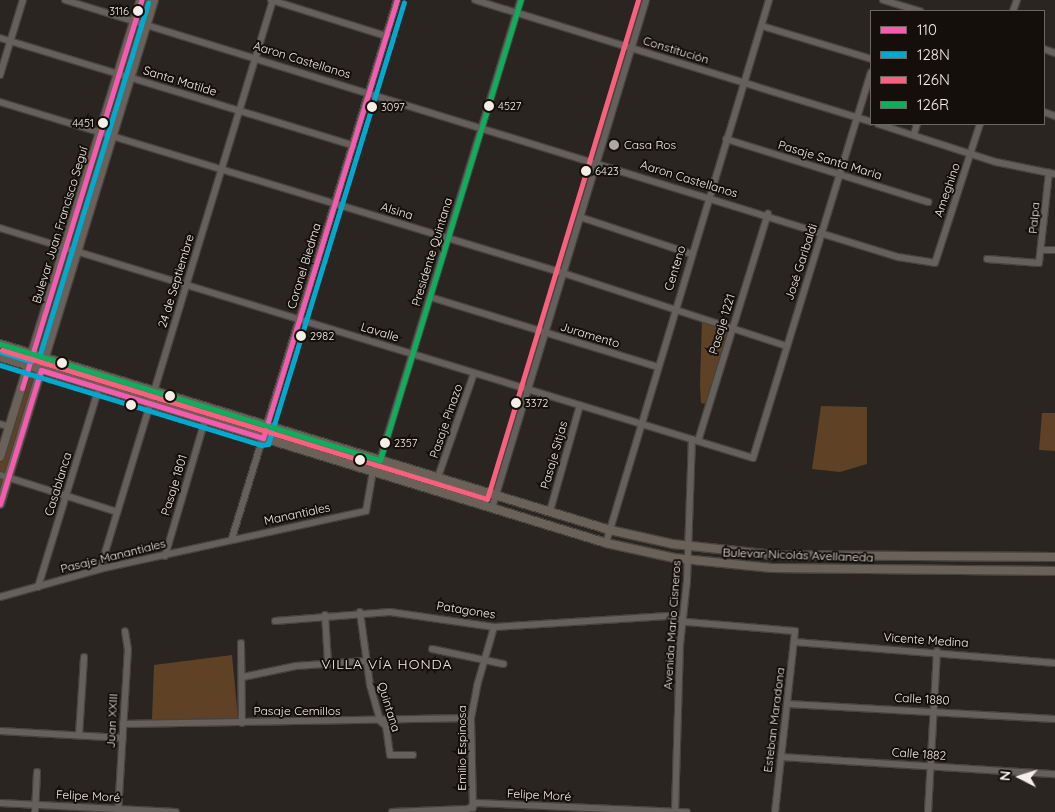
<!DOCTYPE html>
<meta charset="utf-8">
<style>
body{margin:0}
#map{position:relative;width:1055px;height:812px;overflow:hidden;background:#2a2520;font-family:Quicksand,sans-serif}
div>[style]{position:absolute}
.green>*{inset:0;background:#5f4226}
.roads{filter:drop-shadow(1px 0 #47433f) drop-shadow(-1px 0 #47433f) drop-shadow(0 1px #47433f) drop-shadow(0 -1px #47433f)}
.minor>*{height:6px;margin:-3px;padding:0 3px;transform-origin:3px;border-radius:3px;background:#65605c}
.major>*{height:8px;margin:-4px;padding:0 4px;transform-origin:4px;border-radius:4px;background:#6a6159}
.bus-1>*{height:5px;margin:-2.5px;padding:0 2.5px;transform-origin:2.5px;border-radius:2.5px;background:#f75aaf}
.bus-2>*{height:5px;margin:-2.5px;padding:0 2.5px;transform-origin:2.5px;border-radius:2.5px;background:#00a9ce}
.bus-3>*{height:5px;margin:-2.5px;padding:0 2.5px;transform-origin:2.5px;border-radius:2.5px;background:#f8607d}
.bus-4>*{height:5px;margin:-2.5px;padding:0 2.5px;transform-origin:2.5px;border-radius:2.5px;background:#0daf5c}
.dots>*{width:14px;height:14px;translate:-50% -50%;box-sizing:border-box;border:2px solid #140f0b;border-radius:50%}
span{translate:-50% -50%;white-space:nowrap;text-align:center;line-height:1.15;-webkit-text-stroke:4px #140f0b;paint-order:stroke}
.bus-label{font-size:11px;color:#f5eee7}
.right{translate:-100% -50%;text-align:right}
.left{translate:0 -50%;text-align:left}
.street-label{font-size:12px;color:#f5eee7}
.poi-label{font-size:12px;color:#f5eee7}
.neighbourhood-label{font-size:14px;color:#f5eee7;letter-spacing:1px}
.legend{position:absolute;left:870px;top:10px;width:175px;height:115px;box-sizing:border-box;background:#140f0b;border:1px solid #6e6863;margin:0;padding:6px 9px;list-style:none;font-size:15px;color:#f5eee7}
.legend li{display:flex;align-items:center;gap:10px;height:25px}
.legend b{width:25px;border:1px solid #6e6863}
.north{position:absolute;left:995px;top:752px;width:50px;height:50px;-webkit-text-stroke:4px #140f0b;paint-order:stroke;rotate:275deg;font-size:14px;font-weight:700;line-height:20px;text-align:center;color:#f5eee7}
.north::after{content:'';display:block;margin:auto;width:18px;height:22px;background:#f5eee7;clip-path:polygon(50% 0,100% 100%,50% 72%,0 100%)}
</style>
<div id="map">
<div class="green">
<i style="clip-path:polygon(141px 0,154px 0,0 504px,0 457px)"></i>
<i style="clip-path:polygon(702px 320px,724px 327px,727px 332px,706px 404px,701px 403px,700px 385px)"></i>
<i style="clip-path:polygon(821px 406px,867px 407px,867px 464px,840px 472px,812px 469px)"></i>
<i style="clip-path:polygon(1042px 413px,1055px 413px,1055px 451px,1039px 450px)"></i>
<i style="clip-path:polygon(232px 655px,238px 718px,152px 720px,154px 665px)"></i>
</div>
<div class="roads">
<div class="minor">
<i style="left:65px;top:0;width:872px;rotate:17.15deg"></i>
<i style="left:898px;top:257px;width:37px;rotate:9deg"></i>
<i style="left:935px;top:263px;width:146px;rotate:-72.1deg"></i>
<i style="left:271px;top:0;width:121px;rotate:17.4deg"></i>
<i style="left:475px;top:0;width:414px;rotate:17.1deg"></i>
<i style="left:883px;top:0;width:39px;rotate:17deg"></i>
<i style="left:1013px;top:11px;width:12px;rotate:-70deg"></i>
<i style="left:762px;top:26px;width:114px;rotate:16.8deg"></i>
<i style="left:0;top:38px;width:369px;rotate:16.9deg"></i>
<i style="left:1044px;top:49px;width:12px;rotate:20deg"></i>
<i style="left:0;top:75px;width:78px;rotate:-73deg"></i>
<i style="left:0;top:102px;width:588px;rotate:16.9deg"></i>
<i style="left:563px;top:273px;width:235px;rotate:18.1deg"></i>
<i style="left:1044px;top:112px;width:12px;rotate:20deg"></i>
<i style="left:878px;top:124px;width:124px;rotate:17.9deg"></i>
<i style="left:996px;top:162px;width:60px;rotate:11.5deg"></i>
<i style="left:914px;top:134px;width:10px;rotate:-73deg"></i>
<i style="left:726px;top:139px;width:212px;rotate:17.3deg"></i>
<i style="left:580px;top:217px;width:117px;rotate:18.4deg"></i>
<i style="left:0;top:228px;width:787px;rotate:16.99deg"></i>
<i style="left:753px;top:458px;width:403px;rotate:-73deg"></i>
<i style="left:1043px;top:250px;width:12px"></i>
<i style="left:987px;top:259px;width:52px;rotate:4.4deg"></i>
<i style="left:1039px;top:263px;width:91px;rotate:-83.7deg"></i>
<i style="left:430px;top:297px;width:238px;rotate:17.1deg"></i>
<i style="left:0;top:424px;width:10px;rotate:17deg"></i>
<i style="left:698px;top:441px;width:238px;rotate:-72.9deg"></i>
<i style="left:0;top:475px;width:123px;rotate:17.5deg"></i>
<i style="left:438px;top:477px;width:110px;rotate:-70.9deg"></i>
<i style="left:492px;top:508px;width:531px;rotate:-73.14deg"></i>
<i style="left:550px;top:511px;width:110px;rotate:-74.2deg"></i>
<i style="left:232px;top:538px;width:563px;rotate:-72.95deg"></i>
<i style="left:606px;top:543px;width:567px;rotate:-73.29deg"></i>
<i style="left:165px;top:556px;width:142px;rotate:-73.6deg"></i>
<i style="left:100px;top:569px;width:595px;rotate:-73.09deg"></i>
<i style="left:38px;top:587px;width:208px;rotate:-73deg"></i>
<i style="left:0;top:597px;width:104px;rotate:-15.6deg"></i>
<i style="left:100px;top:569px;width:272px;rotate:-12.3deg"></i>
<i style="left:366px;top:511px;width:41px;rotate:-80.1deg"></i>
<i style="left:373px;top:471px;width:13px;rotate:-58deg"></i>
<i style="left:380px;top:460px;width:481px;rotate:-73deg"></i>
<i style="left:360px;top:612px;width:74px;rotate:82.2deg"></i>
<i style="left:370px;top:685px;width:37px;rotate:74deg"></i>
<i style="left:380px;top:721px;width:8px;rotate:40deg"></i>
<i style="left:386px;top:726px;width:29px;rotate:82deg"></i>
<i style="left:390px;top:755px;width:23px"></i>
<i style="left:325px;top:615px;width:48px;rotate:86.4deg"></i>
<i style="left:275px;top:621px;width:115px;rotate:-4.5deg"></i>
<i style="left:390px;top:612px;width:105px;rotate:8.2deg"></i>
<i style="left:494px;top:627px;width:174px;rotate:-3.6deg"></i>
<i style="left:668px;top:616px;width:20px;rotate:18deg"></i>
<i style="left:687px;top:622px;width:108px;rotate:4.8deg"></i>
<i style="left:795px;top:631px;width:182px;rotate:96.3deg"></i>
<i style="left:795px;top:642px;width:261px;rotate:4.6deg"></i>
<i style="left:241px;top:643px;width:80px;rotate:89.3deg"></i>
<i style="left:432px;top:649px;width:73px;rotate:11.9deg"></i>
<i style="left:243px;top:677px;width:54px;rotate:-11.7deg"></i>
<i style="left:296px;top:666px;width:70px;rotate:-4.1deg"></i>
<i style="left:788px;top:704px;width:267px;rotate:3.2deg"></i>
<i style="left:123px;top:724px;width:348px;rotate:-1deg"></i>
<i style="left:0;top:731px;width:123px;rotate:3.3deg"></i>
<i style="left:79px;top:735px;width:78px;rotate:-86.3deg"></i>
<i style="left:781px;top:757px;width:275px;rotate:3.6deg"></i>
<i style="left:0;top:803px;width:176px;rotate:2.9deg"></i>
<i style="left:473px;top:808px;width:90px;rotate:-91.3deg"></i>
<i style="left:471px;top:718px;width:33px;rotate:-79deg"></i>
<i style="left:477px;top:686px;width:61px;rotate:-73.9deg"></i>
<i style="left:35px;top:812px;width:40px;rotate:-87.1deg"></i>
<i style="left:118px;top:812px;width:162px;rotate:-86.5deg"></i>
<i style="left:128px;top:650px;width:19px;rotate:-99deg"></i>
<i style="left:392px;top:812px;width:76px;rotate:-2.3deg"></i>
<i style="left:468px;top:809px;width:11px;rotate:-34deg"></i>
<i style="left:477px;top:803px;width:210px;rotate:2.5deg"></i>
<i style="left:675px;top:812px;width:167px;rotate:-88.3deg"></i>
<i style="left:680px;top:645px;width:64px;rotate:-83.8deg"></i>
<i style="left:687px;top:581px;width:142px;rotate:-88deg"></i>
<i style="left:928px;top:812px;width:161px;rotate:-86.8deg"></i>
</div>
<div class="major">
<i style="left:0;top:344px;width:638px;rotate:16.96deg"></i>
<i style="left:610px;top:530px;width:65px;rotate:12.5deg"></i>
<i style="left:673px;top:544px;width:101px;rotate:6.3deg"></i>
<i style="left:773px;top:555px;width:282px;rotate:0.4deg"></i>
<i style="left:0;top:357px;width:634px;rotate:17.06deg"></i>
<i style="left:606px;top:543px;width:70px;rotate:12.4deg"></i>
<i style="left:674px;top:558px;width:98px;rotate:5.9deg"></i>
<i style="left:771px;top:568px;width:284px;rotate:0.6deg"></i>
<i style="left:0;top:457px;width:478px;rotate:-72.9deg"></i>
<i style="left:0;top:504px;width:527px;rotate:-73.01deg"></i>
</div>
</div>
<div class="bus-1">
<i style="left:22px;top:388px;width:406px;rotate:-72.9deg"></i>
<i style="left:0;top:504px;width:140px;rotate:-73deg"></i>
<i style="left:41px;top:370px;width:232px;rotate:17deg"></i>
<i style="left:263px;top:438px;width:458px;rotate:-73deg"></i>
</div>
<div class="bus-2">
<i style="left:1px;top:352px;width:31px;rotate:17deg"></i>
<i style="left:31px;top:361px;width:9px;rotate:-27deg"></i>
<i style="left:39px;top:357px;width:371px;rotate:-72.9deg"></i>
<i style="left:0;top:365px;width:273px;rotate:17deg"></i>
<i style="left:261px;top:445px;width:7px;rotate:-8deg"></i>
<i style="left:268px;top:444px;width:462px;rotate:-72.9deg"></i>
</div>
<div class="bus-3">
<i style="left:2px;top:350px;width:507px;rotate:17.08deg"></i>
<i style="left:487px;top:499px;width:521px;rotate:-73.16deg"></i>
</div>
<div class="bus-4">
<i style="left:0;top:344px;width:397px;rotate:17deg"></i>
<i style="left:380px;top:460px;width:481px;rotate:-73deg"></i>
</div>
<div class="dots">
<i style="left:138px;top:11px;background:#f5eee7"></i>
<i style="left:489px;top:106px;background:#f5eee7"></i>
<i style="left:372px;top:107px;background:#f5eee7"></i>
<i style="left:103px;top:123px;background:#f5eee7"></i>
<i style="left:614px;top:145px;background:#aea8a1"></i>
<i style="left:586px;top:171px;background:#f5eee7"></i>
<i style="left:301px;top:336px;background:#f5eee7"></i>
<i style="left:62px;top:363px;background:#f5eee7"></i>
<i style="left:170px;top:396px;background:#f5eee7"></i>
<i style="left:516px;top:403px;background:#f5eee7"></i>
<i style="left:131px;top:405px;background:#f5eee7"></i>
<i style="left:385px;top:443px;background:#f5eee7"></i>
<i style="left:360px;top:460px;background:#f5eee7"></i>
</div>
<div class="bus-label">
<span class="right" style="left:129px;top:11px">3116</span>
<span class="left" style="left:498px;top:106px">4527</span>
<span class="left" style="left:381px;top:107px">3097</span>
<span class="right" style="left:94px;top:123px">4451</span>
<span class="left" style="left:595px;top:171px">6423</span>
<span class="left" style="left:310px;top:336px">2982</span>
<span class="left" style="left:525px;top:403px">3372</span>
<span class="left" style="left:394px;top:443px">2357</span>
</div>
<div class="street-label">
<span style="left:676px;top:50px;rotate:17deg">Constitución</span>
<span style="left:302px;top:60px;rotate:17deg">Aaron Castellanos</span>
<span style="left:180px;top:81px;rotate:17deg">Santa Matilde</span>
<span style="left:830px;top:160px;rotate:17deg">Pasaje Santa Maria</span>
<span style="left:689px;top:179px;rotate:17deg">Aaron Castellanos</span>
<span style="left:947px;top:190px;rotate:-71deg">Ameghino</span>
<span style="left:397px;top:211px;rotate:17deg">Alsina</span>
<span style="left:1034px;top:218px;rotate:-85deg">Palpa</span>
<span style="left:60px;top:225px;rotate:-73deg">Bulevar Juan Francisco Seguí</span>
<span style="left:432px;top:252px;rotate:-73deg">Presidente Quintana</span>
<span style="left:801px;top:262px;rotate:-72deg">José Garibaldi</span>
<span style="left:304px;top:266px;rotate:-73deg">Coronel Biedma</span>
<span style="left:675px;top:268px;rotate:-73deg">Centeno</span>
<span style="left:176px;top:281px;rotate:-73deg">24 de Septiembre</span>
<span style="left:722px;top:324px;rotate:-73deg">Pasaje 1221</span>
<span style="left:380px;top:332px;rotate:17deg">Lavalle</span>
<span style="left:590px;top:335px;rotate:17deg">Juramento</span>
<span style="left:446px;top:421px;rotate:-71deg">Pasaje Pinazo</span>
<span style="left:554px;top:455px;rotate:-74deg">Pasaje Sitjas</span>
<span style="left:58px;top:484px;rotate:-73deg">Casablanca</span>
<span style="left:174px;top:485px;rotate:-73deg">Pasaje 1801</span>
<span style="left:297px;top:514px;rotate:-12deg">Manantiales</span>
<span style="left:798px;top:555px;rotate:2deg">Bulevar Nicolás Avellaneda</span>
<span style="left:113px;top:556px;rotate:-14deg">Pasaje Manantiales</span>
<span style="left:466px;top:610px;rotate:9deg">Patagones</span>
<span style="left:672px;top:625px;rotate:-86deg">Avenida Mario Cisneros</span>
<span style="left:926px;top:640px;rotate:4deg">Vicente Medina</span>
<span style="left:922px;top:699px;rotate:3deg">Calle 1880</span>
<span style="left:389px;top:707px;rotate:73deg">Quintana</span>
<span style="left:297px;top:711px">Pasaje Cemillos</span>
<span style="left:774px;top:720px;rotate:-83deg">Esteban Maradona</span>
<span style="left:112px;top:721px;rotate:-87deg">Juan XXIII</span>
<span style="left:462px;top:748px;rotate:-90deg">Emilio Espinosa</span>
<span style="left:919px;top:754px;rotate:4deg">Calle 1882</span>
<span style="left:539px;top:795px;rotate:3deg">Felipe Moré</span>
<span style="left:88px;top:796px;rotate:3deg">Felipe Moré</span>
</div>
<div class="poi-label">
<span class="left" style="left:624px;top:145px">Casa Ros</span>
</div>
<div class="neighbourhood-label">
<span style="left:387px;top:664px">VILLA VÍA HONDA</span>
</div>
<ul class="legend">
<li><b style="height:6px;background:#f75aaf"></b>110</li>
<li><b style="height:6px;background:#00a9ce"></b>128N</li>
<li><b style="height:6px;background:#f8607d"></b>126N</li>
<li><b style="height:6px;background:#0daf5c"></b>126R</li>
</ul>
<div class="north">N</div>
</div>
